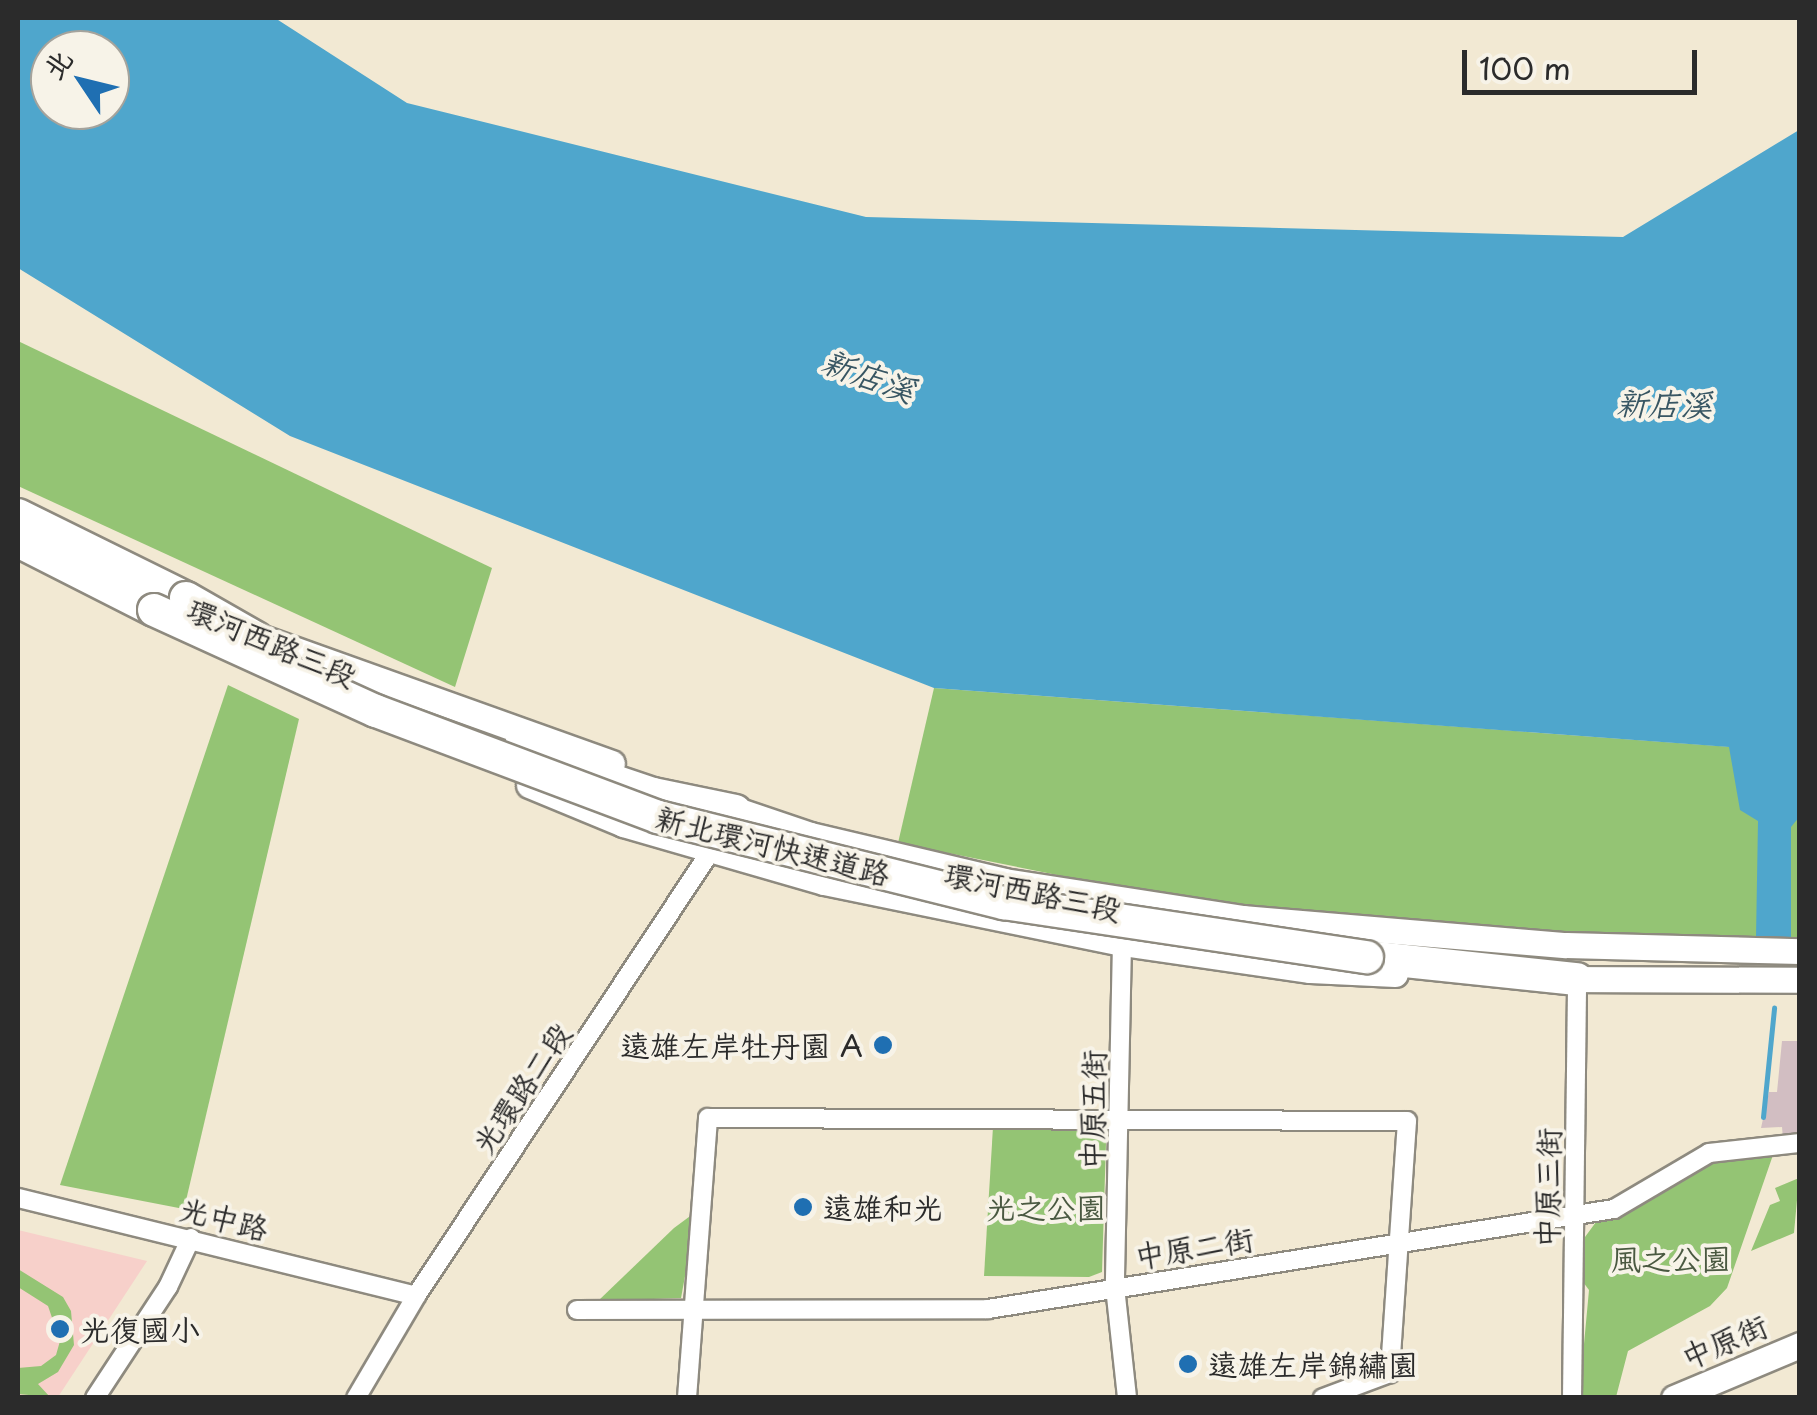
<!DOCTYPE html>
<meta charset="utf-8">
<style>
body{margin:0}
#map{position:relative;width:1817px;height:1415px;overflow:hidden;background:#f2e9d3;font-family:"Playpen Sans","LXGW WenKai TC",sans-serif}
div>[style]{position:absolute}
.built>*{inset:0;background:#f7d0ca}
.industrial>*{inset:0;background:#d2bec2}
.green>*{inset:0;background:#94c474}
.water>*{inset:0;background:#4fa6cc}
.stream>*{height:5px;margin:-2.5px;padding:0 2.5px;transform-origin:2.5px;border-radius:2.5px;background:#4fa6cc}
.roads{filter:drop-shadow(2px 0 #8e8a7f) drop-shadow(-2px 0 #8e8a7f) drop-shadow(0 2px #8e8a7f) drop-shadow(0 -2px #8e8a7f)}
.street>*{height:18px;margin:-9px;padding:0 9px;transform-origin:9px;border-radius:9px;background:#fff}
.secondary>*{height:25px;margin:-12.5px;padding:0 12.5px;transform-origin:12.5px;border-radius:12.5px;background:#fff}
.highway>*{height:32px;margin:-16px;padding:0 16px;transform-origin:16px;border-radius:16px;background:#fff}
.bridges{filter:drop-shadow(2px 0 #8e8a7f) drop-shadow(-2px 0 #8e8a7f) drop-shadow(0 2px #8e8a7f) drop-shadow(0 -2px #8e8a7f)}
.highway-bridge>*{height:32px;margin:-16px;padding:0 16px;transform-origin:16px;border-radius:16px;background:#fff}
.dots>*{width:28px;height:28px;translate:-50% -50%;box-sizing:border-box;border:5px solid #f7f3e8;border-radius:50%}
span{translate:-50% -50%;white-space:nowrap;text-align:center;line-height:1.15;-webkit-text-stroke:8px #f7f3e8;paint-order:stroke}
.street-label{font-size:30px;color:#2b2b2b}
.poi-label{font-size:30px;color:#2b2b2b}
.right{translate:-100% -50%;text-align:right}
.left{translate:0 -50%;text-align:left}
.park-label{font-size:30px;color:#4a5941}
.water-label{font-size:32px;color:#385663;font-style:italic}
.frame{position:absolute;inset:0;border:20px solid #2b2b2b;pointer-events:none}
.north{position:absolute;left:30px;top:30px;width:100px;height:100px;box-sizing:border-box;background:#f7f3e8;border:2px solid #a5a39c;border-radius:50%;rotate:305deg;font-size:28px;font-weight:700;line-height:40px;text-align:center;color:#2b2b2b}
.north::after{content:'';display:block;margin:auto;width:35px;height:45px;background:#1f6fb2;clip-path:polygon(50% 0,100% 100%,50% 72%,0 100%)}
.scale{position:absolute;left:1462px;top:50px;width:235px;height:45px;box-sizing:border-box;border:5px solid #2b2b2b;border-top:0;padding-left:12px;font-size:30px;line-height:35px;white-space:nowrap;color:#2b2b2b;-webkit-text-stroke:8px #f7f3e8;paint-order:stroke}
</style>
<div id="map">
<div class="built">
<i style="clip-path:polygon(18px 1230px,147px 1261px,58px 1397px,18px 1398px)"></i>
</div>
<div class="industrial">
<i style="clip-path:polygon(1799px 1015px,1799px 1137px,1783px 1139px,1782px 1127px,1761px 1128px,1769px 1092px,1777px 1092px,1782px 1041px,1797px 1041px)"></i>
</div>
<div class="green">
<i style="clip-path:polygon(18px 341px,492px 568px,455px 687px,18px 486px)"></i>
<i style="clip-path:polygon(228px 685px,299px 719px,184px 1209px,60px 1185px)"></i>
<i style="clip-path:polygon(934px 688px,1799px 752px,1799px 938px,1550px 931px,1295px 912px,1147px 893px,898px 843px)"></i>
<i style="clip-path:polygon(993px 1127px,1095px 1127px,1106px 1142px,1102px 1272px,1089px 1277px,984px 1276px)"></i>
<i style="clip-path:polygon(1773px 1155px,1727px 1288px,1710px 1306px,1628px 1351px,1616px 1397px,1579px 1398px,1589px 1290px,1583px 1282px,1585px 1237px,1596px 1222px,1630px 1212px,1717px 1161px)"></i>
<i style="clip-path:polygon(1799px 1178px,1794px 1233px,1751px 1251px,1770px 1205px,1780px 1201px,1775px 1188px)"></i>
<i style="clip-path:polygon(697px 1211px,681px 1298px,598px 1301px,674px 1228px)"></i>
<i style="clip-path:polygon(18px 1269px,63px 1297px,71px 1311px,74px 1345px,58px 1372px,38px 1384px,50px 1397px,18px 1394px,18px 1368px,41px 1366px,56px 1355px,60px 1341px,48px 1306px,18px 1287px)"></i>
</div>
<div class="water">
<i style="clip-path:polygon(evenodd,18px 18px,275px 18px,407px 103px,866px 217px,1623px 237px,1799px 130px,1800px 816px,1791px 827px,1791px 938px,1756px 937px,1758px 821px,1740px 810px,1729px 747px,934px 688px,290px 436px,18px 268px,18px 18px,50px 50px,110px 50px,110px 110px,50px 110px,50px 50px)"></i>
</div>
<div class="stream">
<i style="left:1763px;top:1117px;width:110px;rotate:-84.2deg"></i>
</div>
<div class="roads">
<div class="street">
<i style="left:1122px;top:943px;width:344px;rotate:91.2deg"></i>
<i style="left:1115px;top:1287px;width:112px;rotate:83.8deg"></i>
<i style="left:18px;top:1198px;width:410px;rotate:13.8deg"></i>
<i style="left:577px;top:1310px;width:411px;rotate:-0.1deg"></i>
<i style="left:988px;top:1309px;width:634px;rotate:-9.08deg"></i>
<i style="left:1614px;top:1209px;width:110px;rotate:-30.5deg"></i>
<i style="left:1709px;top:1153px;width:92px;rotate:-6.3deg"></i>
<i style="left:95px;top:1398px;width:133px;rotate:-56.7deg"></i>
<i style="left:168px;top:1287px;width:54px;rotate:-64.9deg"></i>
<i style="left:356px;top:1398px;width:118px;rotate:-59.5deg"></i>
<i style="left:416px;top:1296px;width:547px;rotate:-56.48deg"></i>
<i style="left:687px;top:1398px;width:281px;rotate:-85.7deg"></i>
<i style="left:708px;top:1118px;width:699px;rotate:0.25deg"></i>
<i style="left:1407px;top:1121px;width:253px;rotate:93.9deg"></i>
<i style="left:1390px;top:1373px;width:72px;rotate:159.5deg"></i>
<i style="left:1572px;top:1398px;width:419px;rotate:-89.3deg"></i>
</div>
<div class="secondary">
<i style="left:240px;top:630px;width:395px;rotate:19.7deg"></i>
<i style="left:529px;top:785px;width:102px;rotate:22.5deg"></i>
<i style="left:623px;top:824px;width:209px;rotate:16.1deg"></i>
<i style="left:824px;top:882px;width:304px;rotate:11.6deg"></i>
<i style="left:1122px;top:943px;width:190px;rotate:8.2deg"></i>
<i style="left:1310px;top:970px;width:85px;rotate:2.7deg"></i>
<i style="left:719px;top:804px;width:96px;rotate:18.8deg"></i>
<i style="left:810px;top:835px;width:199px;rotate:13.3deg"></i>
<i style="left:1004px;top:881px;width:241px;rotate:8.8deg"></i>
<i style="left:1242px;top:918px;width:325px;rotate:4.8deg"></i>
<i style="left:1566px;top:945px;width:234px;rotate:1.5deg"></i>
<i style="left:1559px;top:979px;width:241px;rotate:0.2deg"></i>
<i style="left:1674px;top:1398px;width:137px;rotate:-22.8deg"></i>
</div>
<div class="highway">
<i style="left:18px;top:515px;width:187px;rotate:26.3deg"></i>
<i style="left:18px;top:541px;width:153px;rotate:26.9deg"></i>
<i style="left:519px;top:749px;width:141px;rotate:18.6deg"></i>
<i style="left:653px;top:794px;width:84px;rotate:11.7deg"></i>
<i style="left:1367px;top:957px;width:211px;rotate:6deg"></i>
</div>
</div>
<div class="bridges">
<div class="highway-bridge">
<i style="left:186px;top:598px;width:81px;rotate:29.7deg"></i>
<i style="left:154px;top:610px;width:244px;rotate:24.5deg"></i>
<i style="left:376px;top:711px;width:301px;rotate:20.6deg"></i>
<i style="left:658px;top:817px;width:357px;rotate:14deg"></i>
<i style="left:1004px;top:903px;width:367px;rotate:8.5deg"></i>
</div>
</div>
<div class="dots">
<i style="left:883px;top:1045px;background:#1f6fb2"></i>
<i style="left:803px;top:1207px;background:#1f6fb2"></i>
<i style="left:60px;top:1329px;background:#1f6fb2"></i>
<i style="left:1188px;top:1364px;background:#1f6fb2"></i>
</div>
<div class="street-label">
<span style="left:272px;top:642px;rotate:23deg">環河西路三段</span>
<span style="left:773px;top:845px;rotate:14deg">新北環河快速道路</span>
<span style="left:1033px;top:891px;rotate:12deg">環河西路三段</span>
<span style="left:521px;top:1088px;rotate:-56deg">光環路二段</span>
<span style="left:1092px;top:1110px;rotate:-89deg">中原五街</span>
<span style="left:1547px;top:1188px;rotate:-89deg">中原三街</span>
<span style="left:224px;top:1218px;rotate:14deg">光中路</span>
<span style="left:1194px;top:1247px;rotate:-9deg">中原二街</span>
<span style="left:1724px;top:1341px;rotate:-23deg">中原街</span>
</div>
<div class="poi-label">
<span class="right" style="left:863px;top:1045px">遠雄左岸牡丹園 A</span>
<span class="left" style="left:823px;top:1207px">遠雄和光</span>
<span class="left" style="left:80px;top:1329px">光復國小</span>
<span class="left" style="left:1208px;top:1364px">遠雄左岸錦繡園</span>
</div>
<div class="park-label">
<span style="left:1046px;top:1207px">光之公園</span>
<span style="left:1671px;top:1258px">風之公園</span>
</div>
<div class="water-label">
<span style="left:869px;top:375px;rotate:20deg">新店溪</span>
<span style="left:1664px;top:403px;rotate:1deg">新店溪</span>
</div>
<div class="frame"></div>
<div class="north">北</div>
<div class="scale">100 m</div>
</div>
